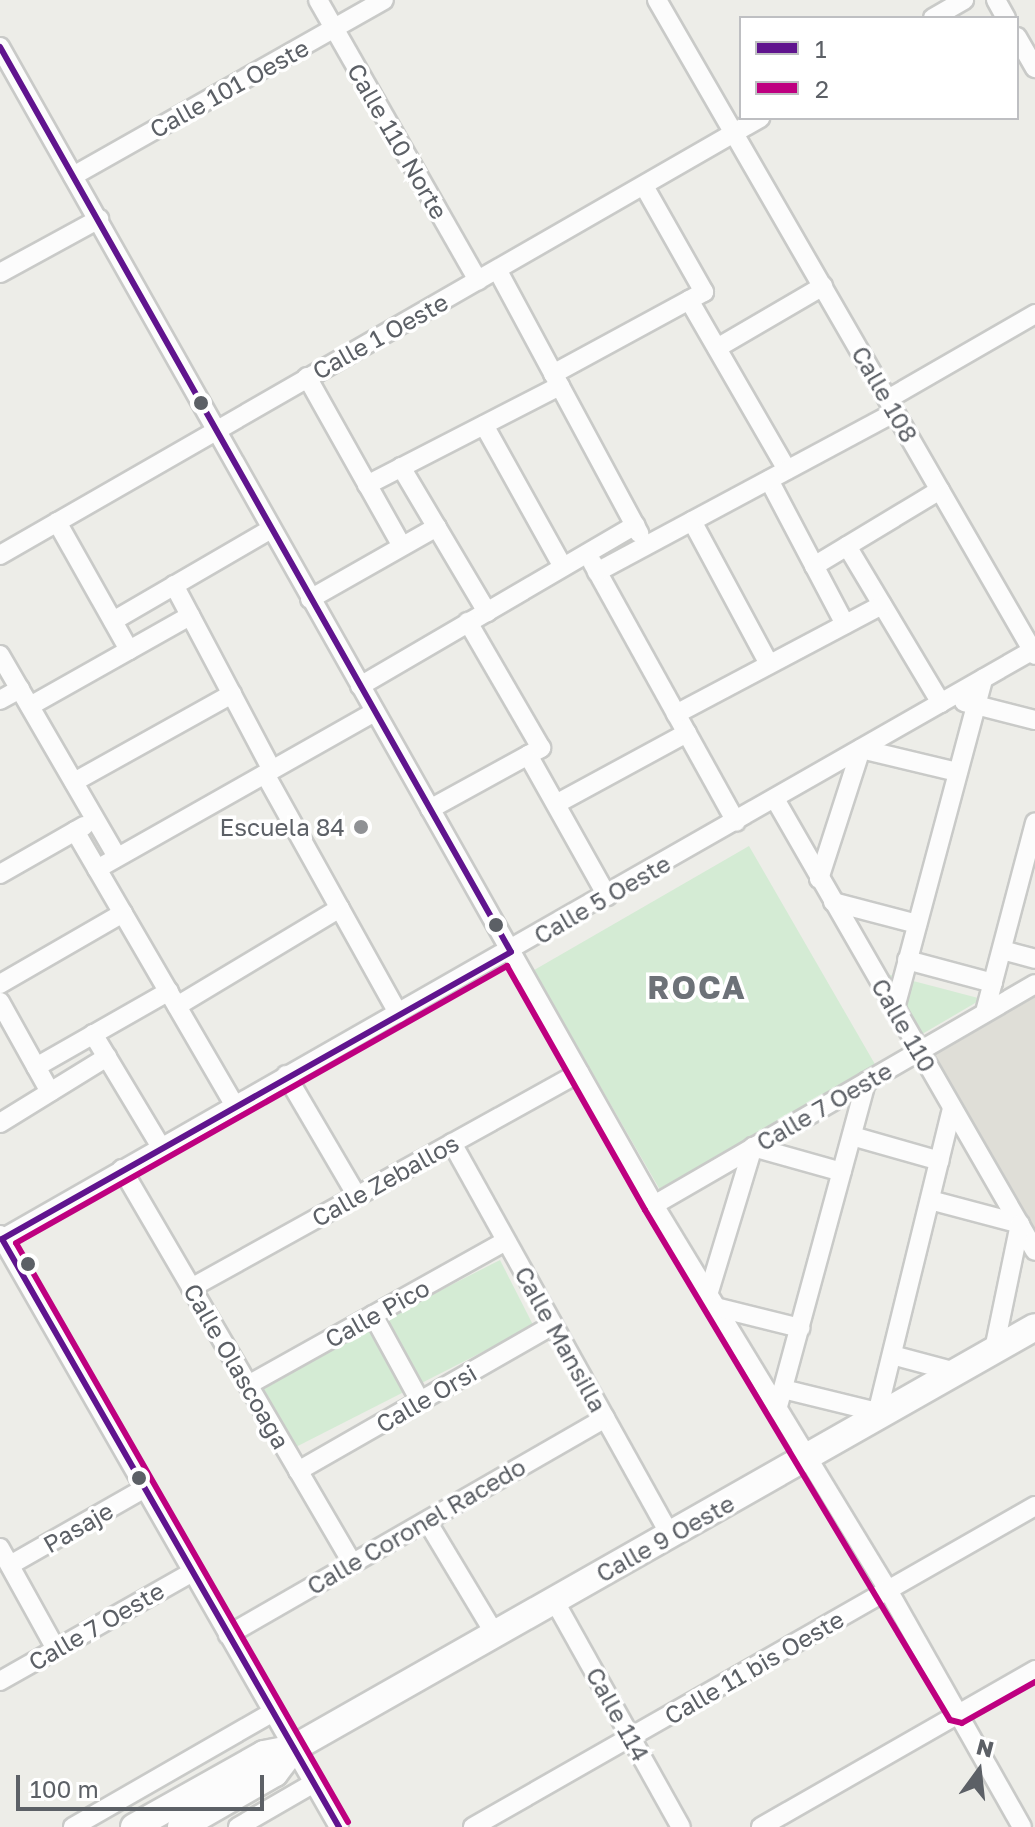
<!DOCTYPE html>
<style>
body{margin:0}
#map{position:relative;width:1035px;height:1827px;overflow:hidden;background:#edede8;font-family:"Golos Text",sans-serif}
div>[style]{position:absolute}
.education>*{inset:0;background:#dfded7}
.green>*{inset:0;background:#d4ebd4;transform-origin:0 0}
.roads{filter:drop-shadow(2px 0 #c9cac8) drop-shadow(-2px 0 #c9cac8) drop-shadow(0 2px #c9cac8) drop-shadow(0 -2px #c9cac8)}
.street>*{height:18px;margin:-9px;padding:0 9px;transform-origin:9px;border-radius:9px;background:#fcfcfc}
.secondary>*{height:26px;margin:-13px;padding:0 13px;transform-origin:13px;border-radius:13px;background:#fcfcfc}
.bus-1>*{height:6px;margin:-3px;padding:0 3px;transform-origin:3px;border-radius:3px;background:#60148e}
.bus-2>*{height:6px;margin:-3px;padding:0 3px;transform-origin:3px;border-radius:3px;background:#be0080}
.dots>*{width:22px;height:22px;translate:-50% -50%;box-sizing:border-box;border:4px solid #fff;border-radius:50%}
span{translate:-50% -50%;white-space:nowrap;text-align:center;line-height:1.15;-webkit-text-stroke:7px #fff;paint-order:stroke}
.street-label{font-size:24px;color:#5c6066}
.poi-label{font-size:24px;color:#5c6066}
.right{translate:-100% -50%;text-align:right}
.district-label{font-size:32px;color:#6d7278;font-weight:700;letter-spacing:2px}
.legend{position:absolute;left:739px;top:16px;width:280px;height:104px;box-sizing:border-box;background:#fff;border:2px solid #bebfc2;margin:0;padding:10px 14px;list-style:none;font-size:24px;color:#5c6066}
.legend li{display:flex;align-items:center;gap:16px;height:40px}
.legend b{width:40px;border:2px solid #bebfc2}
.north{position:absolute;left:939px;top:1731px;width:80px;height:80px;-webkit-text-stroke:6px #fff;paint-order:stroke;rotate:15deg;font-size:22px;font-weight:700;line-height:32px;text-align:center;color:#5c6066}
.north::after{content:'';display:block;margin:auto;width:28px;height:36px;background:#5c6066;clip-path:polygon(50% 0,100% 100%,50% 72%,0 100%)}
.scale{position:absolute;left:16px;top:1775px;width:248px;height:36px;box-sizing:border-box;border:4px solid #5c6066;border-top:0;padding-left:10px;font-size:24px;line-height:28px;white-space:nowrap;color:#5c6066;-webkit-text-stroke:6px #fff;paint-order:stroke}
</style>
<div id="map">
<div class="education">
<i style="clip-path:polygon(1035px 984px,1035px 1251px,919px 1051px)"></i>
</div>
<div class="green">
<i style="left:749px;top:846px;width:254px;height:249px;rotate:60deg"></i>
<i style="clip-path:polygon(879px 972px,982px 999px,912px 1040px)"></i>
<i style="left:500px;top:1260px;width:74px;height:269px;rotate:63deg"></i>
</div>
<div class="roads">
<div class="street">
<i style="left:318px;top:0;width:323px;rotate:60.3deg"></i>
<i style="left:657px;top:0;width:756px;rotate:60.01deg"></i>
<i style="left:996px;top:0;width:21px;rotate:61deg"></i>
<i style="left:933px;top:18px;width:36px;rotate:-30deg"></i>
<i style="left:1017px;top:37px;width:36px;rotate:60deg"></i>
<i style="left:0;top:47px;width:1330px;rotate:60.54deg"></i>
<i style="left:654px;top:1205px;width:451px;rotate:58.7deg"></i>
<i style="left:888px;top:1590px;width:272px;rotate:60.5deg"></i>
<i style="left:73px;top:176px;width:357px;rotate:-29.5deg"></i>
<i style="left:498px;top:271px;width:298px;rotate:61.7deg"></i>
<i style="left:0;top:273px;width:113px;rotate:-28.6deg"></i>
<i style="left:689px;top:300px;width:196px;rotate:60deg"></i>
<i style="left:717px;top:348px;width:123px;rotate:-30.3deg"></i>
<i style="left:553px;top:374px;width:172px;rotate:-28.5deg"></i>
<i style="left:704px;top:292px;width:122px;rotate:-119.5deg"></i>
<i style="left:307px;top:377px;width:194px;rotate:60.7deg"></i>
<i style="left:888px;top:399px;width:170px;rotate:-30deg"></i>
<i style="left:484px;top:425px;width:162px;rotate:60.9deg"></i>
<i style="left:401px;top:467px;width:169px;rotate:59.3deg"></i>
<i style="left:769px;top:480px;width:163px;rotate:62.2deg"></i>
<i style="left:367px;top:485px;width:217px;rotate:-27.2deg"></i>
<i style="left:692px;top:521px;width:162px;rotate:61.7deg"></i>
<i style="left:57px;top:522px;width:147px;rotate:60.6deg"></i>
<i style="left:847px;top:546px;width:183px;rotate:59.1deg"></i>
<i style="left:0;top:555px;width:877px;rotate:-29.9deg"></i>
<i style="left:592px;top:562px;width:297px;rotate:61deg"></i>
<i style="left:814px;top:566px;width:147px;rotate:-31.1deg"></i>
<i style="left:597px;top:572px;width:338px;rotate:-28.2deg"></i>
<i style="left:174px;top:585px;width:209px;rotate:62.1deg"></i>
<i style="left:310px;top:599px;width:146px;rotate:-29.6deg"></i>
<i style="left:113px;top:621px;width:183px;rotate:-30.2deg"></i>
<i style="left:0;top:655px;width:233px;rotate:59.9deg"></i>
<i style="left:360px;top:686px;width:319px;rotate:-30.3deg"></i>
<i style="left:0;top:700px;width:23px;rotate:-29deg"></i>
<i style="left:964px;top:702px;width:73px;rotate:14.2deg"></i>
<i style="left:30px;top:706px;width:184px;rotate:-29.4deg"></i>
<i style="left:676px;top:714px;width:233px;rotate:-27.9deg"></i>
<i style="left:528px;top:755px;width:162px;rotate:60.7deg"></i>
<i style="left:265px;top:774px;width:274px;rotate:60.9deg"></i>
<i style="left:74px;top:782px;width:181px;rotate:-29.1deg"></i>
<i style="left:775px;top:799px;width:521px;rotate:60.09deg"></i>
<i style="left:556px;top:804px;width:149px;rotate:-28.5deg"></i>
<i style="left:430px;top:809px;width:127px;rotate:-28.8deg"></i>
<i style="left:541px;top:748px;width:146px;rotate:-120.1deg"></i>
<i style="left:75px;top:831px;width:316px;rotate:59.8deg"></i>
<i style="left:97px;top:869px;width:319px;rotate:-29.5deg"></i>
<i style="left:0;top:874px;width:97px;rotate:-29.7deg"></i>
<i style="left:819px;top:879px;width:137px;rotate:-72.1deg"></i>
<i style="left:861px;top:749px;width:99px;rotate:13.5deg"></i>
<i style="left:833px;top:902px;width:87px;rotate:14.7deg"></i>
<i style="left:1002px;top:950px;width:34px;rotate:15deg"></i>
<i style="left:907px;top:960px;width:89px;rotate:15deg"></i>
<i style="left:0;top:984px;width:142px;rotate:-30deg"></i>
<i style="left:0;top:1002px;width:103px;rotate:60.9deg"></i>
<i style="left:177px;top:1006px;width:190px;rotate:-31deg"></i>
<i style="left:895px;top:1008px;width:341px;rotate:-75deg"></i>
<i style="left:985px;top:1012px;width:196px;rotate:-75.2deg"></i>
<i style="left:93px;top:1034px;width:132px;rotate:59deg"></i>
<i style="left:36px;top:1067px;width:153px;rotate:-29.7deg"></i>
<i style="left:286px;top:1075px;width:140px;rotate:59.6deg"></i>
<i style="left:0;top:1123px;width:126px;rotate:-31.7deg"></i>
<i style="left:852px;top:1136px;width:91px;rotate:15.9deg"></i>
<i style="left:452px;top:1143px;width:448px;rotate:60.9deg"></i>
<i style="left:122px;top:1169px;width:456px;rotate:59.7deg"></i>
<i style="left:930px;top:1200px;width:93px;rotate:14.9deg"></i>
<i style="left:1020px;top:1224px;width:129px;rotate:101.7deg"></i>
<i style="left:654px;top:1205px;width:440px;rotate:-30.1deg"></i>
<i style="left:0;top:1235px;width:682px;rotate:60.2deg"></i>
<i style="left:0;top:1240px;width:1192px;rotate:-29.73deg"></i>
<i style="left:191px;top:1288px;width:444px;rotate:-29deg"></i>
<i style="left:708px;top:1295px;width:155px;rotate:-73.1deg"></i>
<i style="left:753px;top:1147px;width:92px;rotate:15.7deg"></i>
<i style="left:715px;top:1307px;width:88px;rotate:13.9deg"></i>
<i style="left:373px;top:1315px;width:98px;rotate:61.3deg"></i>
<i style="left:892px;top:1355px;width:66px;rotate:14.9deg"></i>
<i style="left:248px;top:1385px;width:295px;rotate:-29.2deg"></i>
<i style="left:783px;top:1389px;width:97px;rotate:13.7deg"></i>
<i style="left:777px;top:1410px;width:340px;rotate:-74.8deg"></i>
<i style="left:876px;top:1418px;width:318px;rotate:-76.2deg"></i>
<i style="left:298px;top:1471px;width:294px;rotate:-29.8deg"></i>
<i style="left:427px;top:1521px;width:132px;rotate:59deg"></i>
<i style="left:0;top:1548px;width:115px;rotate:61deg"></i>
<i style="left:10px;top:1565px;width:155px;rotate:-29.7deg"></i>
<i style="left:554px;top:1600px;width:260px;rotate:60.8deg"></i>
<i style="left:228px;top:1635px;width:435px;rotate:-29.9deg"></i>
<i style="left:0;top:1681px;width:222px;rotate:-29.5deg"></i>
<i style="left:73px;top:1827px;width:231px;rotate:-29.9deg"></i>
<i style="left:238px;top:1827px;width:88px;rotate:-30.1deg"></i>
<i style="left:473px;top:1827px;width:647px;rotate:-29.73deg"></i>
<i style="left:761px;top:1827px;width:316px;rotate:-29.8deg"></i>
</div>
<div class="secondary">
<i style="left:134px;top:1827px;width:149px;rotate:-29.3deg"></i>
<i style="left:264px;top:1754px;width:31px;rotate:-11deg"></i>
<i style="left:294px;top:1748px;width:852px;rotate:-29.6deg"></i>
<i style="left:181px;top:1827px;width:108px;rotate:-29.9deg"></i>
<i style="left:275px;top:1773px;width:31px;rotate:-53deg"></i>
</div>
</div>
<div class="bus-1">
<i style="left:0;top:47px;width:1039px;rotate:60.55deg"></i>
<i style="left:511px;top:952px;width:584px;rotate:150.58deg"></i>
<i style="left:2px;top:1239px;width:678px;rotate:60.18deg"></i>
</div>
<div class="bus-2">
<i style="left:348px;top:1822px;width:667px;rotate:-119.83deg"></i>
<i style="left:16px;top:1243px;width:564px;rotate:-29.43deg"></i>
<i style="left:507px;top:966px;width:280px;rotate:60.5deg"></i>
<i style="left:645px;top:1210px;width:594px;rotate:59.12deg"></i>
<i style="left:950px;top:1720px;width:12px;rotate:14deg"></i>
<i style="left:962px;top:1723px;width:84px;rotate:-29.3deg"></i>
</div>
<div class="dots">
<i style="left:201px;top:403px;background:#5c6066"></i>
<i style="left:361px;top:827px;background:#8f9194"></i>
<i style="left:496px;top:925px;background:#5c6066"></i>
<i style="left:28px;top:1264px;background:#5c6066"></i>
<i style="left:139px;top:1478px;background:#5c6066"></i>
</div>
<div class="street-label">
<span style="left:229px;top:88px;rotate:-29deg">Calle 101 Oeste</span>
<span style="left:398px;top:141px;rotate:60deg">Calle 110 Norte</span>
<span style="left:380px;top:336px;rotate:-29deg">Calle 1 Oeste</span>
<span style="left:885px;top:394px;rotate:60deg">Calle 108</span>
<span style="left:602px;top:899px;rotate:-30deg">Calle 5 Oeste</span>
<span style="left:904px;top:1025px;rotate:60deg">Calle 110</span>
<span style="left:824px;top:1106px;rotate:-30deg">Calle 7 Oeste</span>
<span style="left:385px;top:1180px;rotate:-29deg">Calle Zeballos</span>
<span style="left:377px;top:1313px;rotate:-29deg">Calle Pico</span>
<span style="left:561px;top:1339px;rotate:61deg">Calle Mansilla</span>
<span style="left:237px;top:1366px;rotate:60deg">Calle Olascoaga</span>
<span style="left:426px;top:1398px;rotate:-30deg">Calle Orsi</span>
<span style="left:416px;top:1526px;rotate:-30deg">Calle Coronel Racedo</span>
<span style="left:78px;top:1527px;rotate:-30deg">Pasaje</span>
<span style="left:665px;top:1538px;rotate:-29deg">Calle 9 Oeste</span>
<span style="left:96px;top:1626px;rotate:-30deg">Calle 7 Oeste</span>
<span style="left:754px;top:1667px;rotate:-30deg">Calle 11 bis Oeste</span>
<span style="left:618px;top:1714px;rotate:61deg">Calle 114</span>
</div>
<div class="poi-label">
<span class="right" style="left:345px;top:827px">Escuela 84</span>
</div>
<div class="district-label">
<span style="left:697px;top:987px">ROCA</span>
</div>
<ul class="legend">
<li><b style="height:10px;background:#60148e"></b>1</li>
<li><b style="height:10px;background:#be0080"></b>2</li>
</ul>
<div class="north">N</div>
<div class="scale">100 m</div>
</div>
